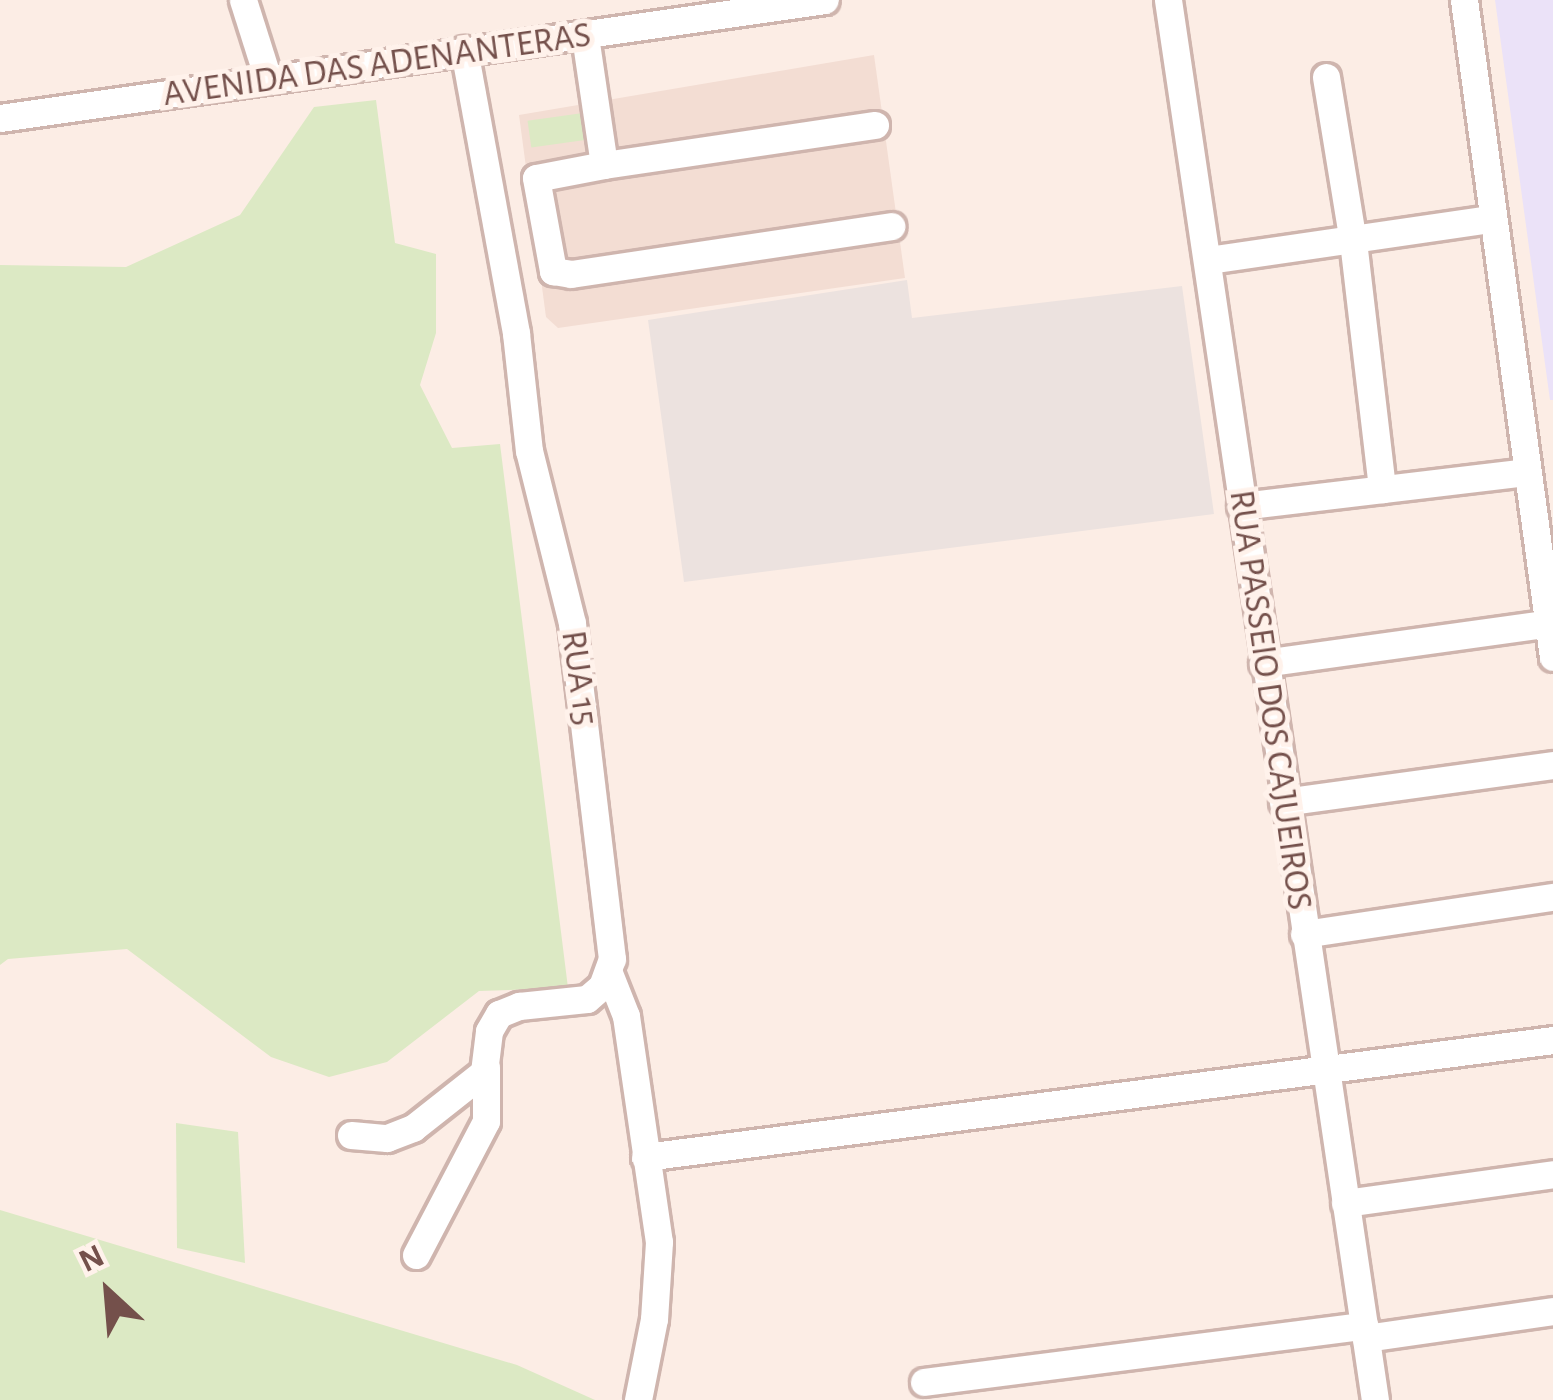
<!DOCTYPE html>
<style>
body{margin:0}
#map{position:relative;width:1553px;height:1400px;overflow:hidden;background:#fcede5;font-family:"Alegreya Sans",sans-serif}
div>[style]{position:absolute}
.residential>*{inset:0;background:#f3ddd3}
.industrial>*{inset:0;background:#ece2df}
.education>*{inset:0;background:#ebe2f8}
.green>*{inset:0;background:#dce9c4;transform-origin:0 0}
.roads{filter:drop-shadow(3px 0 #cfb5ae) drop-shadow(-3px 0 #cfb5ae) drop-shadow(0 3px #cfb5ae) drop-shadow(0 -3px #cfb5ae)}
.minor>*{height:27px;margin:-13.5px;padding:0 13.5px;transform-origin:13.5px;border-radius:13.5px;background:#fff}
span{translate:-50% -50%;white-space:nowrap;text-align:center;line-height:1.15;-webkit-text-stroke:10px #fff2eb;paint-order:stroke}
.street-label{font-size:36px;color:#74504b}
.north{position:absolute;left:48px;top:1232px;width:120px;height:120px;-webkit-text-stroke:9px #fff2eb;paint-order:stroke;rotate:334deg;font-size:33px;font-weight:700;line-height:48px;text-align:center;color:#74504b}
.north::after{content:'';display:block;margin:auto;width:42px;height:54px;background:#74504b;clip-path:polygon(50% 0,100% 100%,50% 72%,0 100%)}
</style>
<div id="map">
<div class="residential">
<i style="clip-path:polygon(874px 55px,905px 278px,558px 328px,546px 317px,519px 115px)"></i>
</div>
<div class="industrial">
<i style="clip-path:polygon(907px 280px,912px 318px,1182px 286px,1214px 514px,684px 582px,648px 320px)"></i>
</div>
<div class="education">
<i style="clip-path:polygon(1495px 0,1553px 0,1553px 400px,1550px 400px)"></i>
</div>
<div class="green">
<i style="clip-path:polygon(376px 100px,395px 243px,436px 254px,436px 333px,420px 385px,452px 448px,500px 444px,568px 988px,479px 991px,387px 1062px,329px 1077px,271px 1057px,127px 949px,8px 959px,0 965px,0 265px,126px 267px,240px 215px,314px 107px)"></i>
<i style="left:583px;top:113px;width:27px;height:56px;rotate:82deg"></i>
<i style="clip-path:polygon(176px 1123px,238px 1132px,245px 1263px,177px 1248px)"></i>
<i style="clip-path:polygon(0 1210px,517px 1365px,595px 1400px,0 1400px)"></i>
</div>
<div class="roads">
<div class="minor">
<i style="left:243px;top:0;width:83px;rotate:72.4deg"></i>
<i style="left:1168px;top:0;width:1415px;rotate:81.59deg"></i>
<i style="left:1464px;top:0;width:663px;rotate:82.29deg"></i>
<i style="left:585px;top:36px;width:130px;rotate:81.6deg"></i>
<i style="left:604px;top:165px;width:274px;rotate:-8.4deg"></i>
<i style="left:1326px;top:77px;width:166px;rotate:80.7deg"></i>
<i style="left:1353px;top:241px;width:250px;rotate:83.3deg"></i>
<i style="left:0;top:118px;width:833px;rotate:-8.14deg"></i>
<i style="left:604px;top:165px;width:69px;rotate:169.2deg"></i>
<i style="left:536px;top:178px;width:95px;rotate:79.6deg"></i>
<i style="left:553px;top:271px;width:18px;rotate:9deg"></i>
<i style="left:571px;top:274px;width:324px;rotate:-8.5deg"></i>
<i style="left:1209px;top:260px;width:285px;rotate:-8.3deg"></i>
<i style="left:1241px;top:506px;width:288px;rotate:-6.8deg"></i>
<i style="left:1263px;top:663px;width:293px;rotate:-7.9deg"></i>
<i style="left:1283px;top:802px;width:273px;rotate:-7.8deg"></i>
<i style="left:1304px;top:934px;width:252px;rotate:-8.5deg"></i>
<i style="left:609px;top:973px;width:46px;rotate:68.4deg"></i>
<i style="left:626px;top:1016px;width:228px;rotate:81.7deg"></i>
<i style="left:659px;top:1242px;width:77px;rotate:93.7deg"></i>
<i style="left:654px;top:1319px;width:83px;rotate:101.2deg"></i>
<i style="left:351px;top:1135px;width:36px;rotate:5deg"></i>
<i style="left:387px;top:1138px;width:28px;rotate:-21deg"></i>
<i style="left:413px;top:1128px;width:90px;rotate:-38.3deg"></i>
<i style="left:484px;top:1072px;width:41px;rotate:-83deg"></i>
<i style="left:489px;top:1031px;width:20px;rotate:-60deg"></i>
<i style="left:499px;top:1014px;width:22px;rotate:-22deg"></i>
<i style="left:519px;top:1006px;width:68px;rotate:-5.9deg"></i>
<i style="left:587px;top:999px;width:20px;rotate:-41deg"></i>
<i style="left:602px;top:986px;width:29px;rotate:-70deg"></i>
<i style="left:612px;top:959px;width:338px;rotate:-96.8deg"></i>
<i style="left:572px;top:623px;width:177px;rotate:-104deg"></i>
<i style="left:529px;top:451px;width:119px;rotate:-96.3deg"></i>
<i style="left:516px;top:333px;width:288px;rotate:-100.4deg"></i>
<i style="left:645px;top:1157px;width:916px;rotate:-7.34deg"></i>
<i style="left:1345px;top:1203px;width:210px;rotate:-7.9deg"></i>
<i style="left:416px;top:1255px;width:151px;rotate:-62.4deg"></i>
<i style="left:486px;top:1121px;width:54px;rotate:-90deg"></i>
<i style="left:1366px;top:1338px;width:189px;rotate:-8.2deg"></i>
<i style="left:924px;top:1382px;width:444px;rotate:-7.3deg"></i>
</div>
</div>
<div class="street-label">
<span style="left:377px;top:65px;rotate:-8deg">AVENIDA DAS ADENANTERAS</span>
<span style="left:579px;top:678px;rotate:82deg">RUA 15</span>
<span style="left:1270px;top:700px;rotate:82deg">RUA PASSEIO DOS CAJUEIROS</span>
</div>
<div class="north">N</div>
</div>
